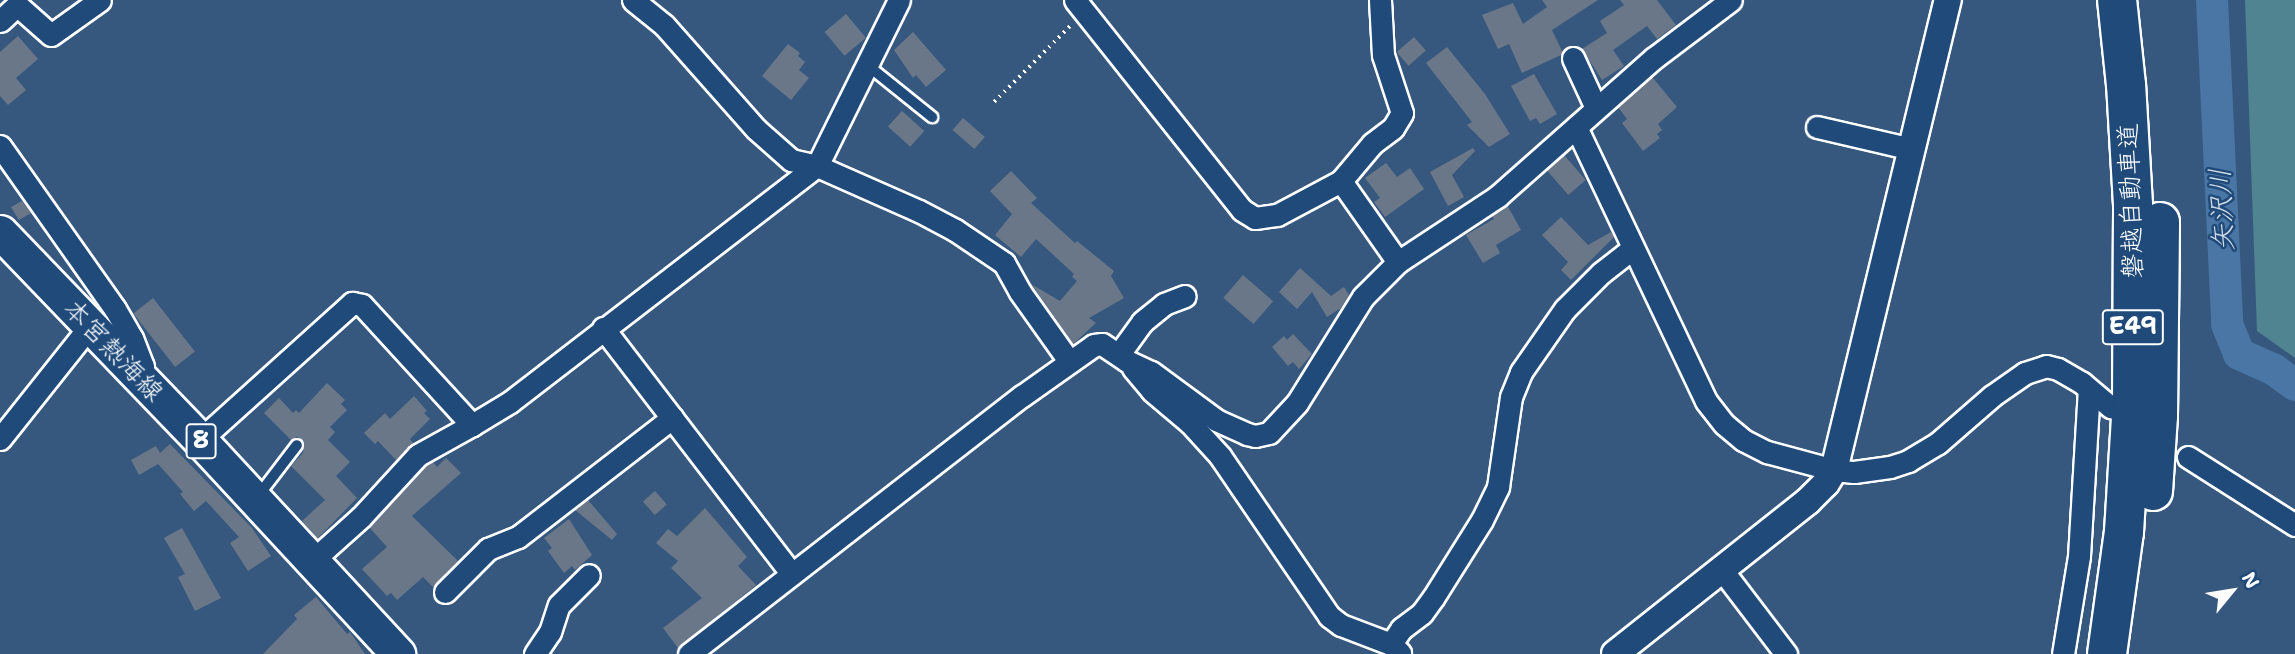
<!DOCTYPE html>
<meta charset="utf-8">
<style>
body{margin:0}
#map{position:relative;width:2295px;height:654px;overflow:hidden;background:#36587e;font-family:"Shantell Sans","Klee One",sans-serif}
div>[style]{position:absolute}
.green>*{inset:0;background:#508490}
.river>*{height:32px;margin:-16px;padding:0 16px;transform-origin:16px;border-radius:16px;background:#4a76a5}
.building>*{inset:0;background:#6a7789;transform-origin:0 0}
.path>*{height:3.5px;margin-top:-1.75px;transform-origin:0;background:repeating-linear-gradient(90deg,#fff 0 2px,transparent 0 7px)}
.roads{filter:drop-shadow(2px 0 #fff) drop-shadow(-2px 0 #fff) drop-shadow(0 2px #fff) drop-shadow(0 -2px #fff)}
.service>*{height:10px;margin:-5px;padding:0 5px;transform-origin:5px;border-radius:5px;background:#1f4a7a}
.minor>*{height:21px;margin:-10.5px;padding:0 10.5px;transform-origin:10.5px;border-radius:10.5px;background:#1f4a7a}
.tertiary>*{height:26px;margin:-13px;padding:0 13px;transform-origin:13px;border-radius:13px;background:#1f4a7a}
.primary>*{height:33px;margin:-16.5px;padding:0 16.5px;transform-origin:16.5px;border-radius:16.5px;background:#1f4a7a}
.motorway>*{height:38px;margin:-19px;padding:0 19px;transform-origin:19px;border-radius:19px;background:#1f4a7a}
span{translate:-50% -50%;white-space:nowrap;text-align:center;line-height:1.15;-webkit-text-stroke:5px #1f4a7a;paint-order:stroke}
.shield-label span{padding:2px 5px;background:#1f4a7a;border:2px solid;border-radius:5px;-webkit-text-stroke-width:0}
.shield-label{font-size:24px;color:#fff;font-weight:700}
.street-label{font-size:26px;color:#fff}
.water-label{font-size:28px;color:#d2dde8;font-style:italic}
.north{position:absolute;left:2197px;top:556px;width:70px;height:70px;-webkit-text-stroke:5px #1f4a7a;paint-order:stroke;rotate:60deg;font-size:19px;font-weight:700;line-height:28px;text-align:center;color:#fff}
.north::after{content:'';display:block;margin:auto;width:24px;height:32px;background:#fff;clip-path:polygon(50% 0,100% 100%,50% 72%,0 100%)}
</style>
<div id="map">
<div class="green">
<i style="clip-path:polygon(2245px 0,2295px 0,2295px 358px,2257px 331px)"></i>
</div>
<div class="river">
<i style="left:2212px;top:0;width:324px;rotate:87.3deg"></i>
<i style="left:2227px;top:324px;width:32px;rotate:68deg"></i>
<i style="left:2239px;top:354px;width:37px;rotate:24deg"></i>
<i style="left:2273px;top:369px;width:27px;rotate:36deg"></i>
</div>
<div class="building">
<i style="clip-path:polygon(1542px 0,1598px 0,1552px 30px,1562px 51px,1561px 55px,1522px 73px,1509px 44px,1498px 49px,1482px 15px,1513px 3px,1523px 24px,1547px 7px)"></i>
<i style="clip-path:polygon(1620px 0,1657px 0,1676px 25px,1657px 39px,1647px 26px,1613px 50px,1624px 66px,1602px 80px,1582px 49px,1607px 33px,1600px 21px,1624px 5px)"></i>
<i style="left:846px;top:14px;width:31px;height:28px;rotate:50deg"></i>
<i style="clip-path:polygon(913px 32px,946px 70px,926px 87px,916px 75px,913px 78px,894px 50px)"></i>
<i style="clip-path:polygon(18px 36px,38px 59px,16px 78px,26px 90px,8px 105px,0 96px,0 52px)"></i>
<i style="left:1414px;top:37px;width:18px;height:23px;rotate:49deg"></i>
<i style="clip-path:polygon(788px 44px,800px 53px,798px 56px,805px 62px,799px 70px,809px 78px,791px 100px,762px 76px)"></i>
<i style="clip-path:polygon(1447px 47px,1485px 94px,1510px 134px,1489px 147px,1467px 125px,1472px 122px,1426px 63px)"></i>
<i style="clip-path:polygon(1534px 74px,1557px 114px,1540px 124px,1536px 118px,1530px 121px,1511px 86px)"></i>
<i style="clip-path:polygon(1652px 77px,1677px 107px,1658px 124px,1662px 130px,1657px 134px,1660px 138px,1643px 151px,1622px 123px,1627px 119px,1618px 107px)"></i>
<i style="left:902px;top:111px;width:30px;height:21px;rotate:42deg"></i>
<i style="left:963px;top:118px;width:29px;height:16px;rotate:41deg"></i>
<i style="clip-path:polygon(1473px 148px,1475px 151px,1452px 175px,1464px 197px,1448px 206px,1430px 172px)"></i>
<i style="left:1564px;top:155px;width:33px;height:23px;rotate:49deg"></i>
<i style="clip-path:polygon(1386px 163px,1397px 177px,1410px 168px,1424px 189px,1385px 217px,1374px 202px,1380px 198px,1365px 178px)"></i>
<i style="clip-path:polygon(1011px 171px,1037px 198px,1031px 203px,1075px 243px,1077px 241px,1114px 271px,1111px 276px,1124px 298px,1089px 318px,1096px 323px,1073px 344px,1031px 284px,1060px 301px,1077px 281px,1072px 277px,1074px 274px,1036px 239px,1021px 257px,995px 235px,1012px 214px,990px 191px)"></i>
<i style="clip-path:polygon(22px 201px,31px 213px,19px 220px,11px 207px)"></i>
<i style="clip-path:polygon(1507px 205px,1521px 230px,1496px 245px,1500px 253px,1483px 263px,1466px 235px,1494px 219px,1492px 216px)"></i>
<i style="clip-path:polygon(1561px 217px,1588px 245px,1611px 232px,1614px 237px,1571px 280px,1561px 270px,1568px 262px,1542px 235px)"></i>
<i style="clip-path:polygon(1300px 268px,1331px 296px,1344px 287px,1349px 295px,1341px 308px,1327px 317px,1312px 292px,1297px 309px,1279px 292px)"></i>
<i style="left:1243px;top:275px;width:40px;height:30px;rotate:41deg"></i>
<i style="left:153px;top:298px;width:68px;height:25px;rotate:52deg"></i>
<i style="clip-path:polygon(1293px 334px,1312px 354px,1299px 369px,1293px 362px,1288px 366px,1272px 347px,1284px 336px,1287px 340px)"></i>
<i style="clip-path:polygon(327px 383px,345px 400px,341px 404px,347px 410px,330px 427px,335px 432px,328px 440px,350px 462px,336px 476px,357px 498px,317px 539px,302px 521px,325px 500px,291px 466px,303px 453px,304px 441px,297px 437px,291px 440px,264px 413px,279px 398px,293px 413px,296px 410px,299px 413px)"></i>
<i style="clip-path:polygon(414px 396px,427px 411px,424px 413px,430px 419px,410px 439px,413px 443px,396px 460px,378px 441px,375px 444px,364px 433px,385px 413px,390px 419px)"></i>
<i style="clip-path:polygon(170px 444px,252px 528px,271px 556px,248px 571px,230px 543px,239px 537px,206px 501px,194px 511px,180px 494px,183px 492px,158px 464px,139px 475px,131px 460px,156px 446px,160px 453px)"></i>
<i style="clip-path:polygon(446px 458px,461px 473px,412px 516px,458px 561px,433px 587px,423px 577px,397px 600px,391px 593px,387px 596px,362px 569px,387px 547px,369px 527px,426px 465px,433px 462px,437px 467px)"></i>
<i style="left:655px;top:491px;width:18px;height:16px;rotate:49deg"></i>
<i style="clip-path:polygon(588px 500px,617px 534px,612px 540px,575px 510px)"></i>
<i style="clip-path:polygon(705px 508px,747px 557px,738px 566px,756px 585px,678px 648px,663px 628px,702px 598px,671px 568px,678px 561px,656px 543px,668px 529px,677px 536px)"></i>
<i style="clip-path:polygon(569px 519px,592px 555px,575px 570px,572px 566px,564px 573px,548px 551px,552px 548px,544px 538px)"></i>
<i style="clip-path:polygon(182px 528px,221px 598px,195px 611px,178px 577px,185px 574px,164px 538px)"></i>
<i style="clip-path:polygon(316px 597px,347px 634px,350px 632px,365px 654px,263px 654px,297px 619px,294px 615px)"></i>
</div>
<div class="path">
<i style="left:994px;top:102px;width:109px;rotate:-45deg"></i>
</div>
<div class="roads">
<div class="service">
<i style="left:866px;top:64px;width:85px;rotate:38.8deg"></i>
<i style="left:258px;top:496px;width:64px;rotate:-52.6deg"></i>
</div>
<div class="minor">
<i style="left:633px;top:0;width:40px;rotate:39deg"></i>
<i style="left:664px;top:25px;width:139px;rotate:48.5deg"></i>
<i style="left:756px;top:129px;width:47px;rotate:41.5deg"></i>
<i style="left:791px;top:160px;width:27px;rotate:13deg"></i>
<i style="left:817px;top:166px;width:111px;rotate:23.8deg"></i>
<i style="left:919px;top:211px;width:41px;rotate:27.8deg"></i>
<i style="left:955px;top:230px;width:59px;rotate:34deg"></i>
<i style="left:1004px;top:263px;width:33px;rotate:61deg"></i>
<i style="left:1020px;top:292px;width:85px;rotate:54.6deg"></i>
<i style="left:1075px;top:0;width:268px;rotate:51.5deg"></i>
<i style="left:1242px;top:210px;width:15px;rotate:32deg"></i>
<i style="left:1255px;top:218px;width:22px;rotate:-8deg"></i>
<i style="left:1277px;top:215px;width:72px;rotate:-28deg"></i>
<i style="left:1380px;top:0;width:55px;rotate:86.9deg"></i>
<i style="left:1383px;top:55px;width:61px;rotate:71.9deg"></i>
<i style="left:1402px;top:113px;width:17px;rotate:121deg"></i>
<i style="left:1393px;top:128px;width:26px;rotate:143deg"></i>
<i style="left:1372px;top:144px;width:48px;rotate:130deg"></i>
<i style="left:1341px;top:181px;width:99px;rotate:54.9deg"></i>
<i style="left:0;top:21px;width:23px;rotate:-43deg"></i>
<i style="left:17px;top:5px;width:45px;rotate:41.4deg"></i>
<i style="left:51px;top:35px;width:60px;rotate:-35.5deg"></i>
<i style="left:1573px;top:58px;width:55px;rotate:65.3deg"></i>
<i style="left:1576px;top:127px;width:303px;rotate:64.6deg"></i>
<i style="left:1706px;top:401px;width:29px;rotate:52deg"></i>
<i style="left:1724px;top:424px;width:25px;rotate:40deg"></i>
<i style="left:1743px;top:440px;width:27px;rotate:27deg"></i>
<i style="left:1767px;top:452px;width:69px;rotate:15deg"></i>
<i style="left:1834px;top:470px;width:20px;rotate:6deg"></i>
<i style="left:1854px;top:472px;width:36px;rotate:-8deg"></i>
<i style="left:1890px;top:467px;width:19px;rotate:-18deg"></i>
<i style="left:1908px;top:461px;width:35px;rotate:-31deg"></i>
<i style="left:1938px;top:443px;width:72px;rotate:-41deg"></i>
<i style="left:1992px;top:396px;width:40px;rotate:-34.9deg"></i>
<i style="left:2025px;top:373px;width:22px;rotate:-18deg"></i>
<i style="left:2046px;top:366px;width:12px;rotate:14deg"></i>
<i style="left:2058px;top:369px;width:28px;rotate:30deg"></i>
<i style="left:2082px;top:383px;width:38px;rotate:40deg"></i>
<i style="left:1817px;top:127px;width:98px;rotate:13deg"></i>
<i style="left:0;top:146px;width:199px;rotate:54.8deg"></i>
<i style="left:115px;top:309px;width:34px;rotate:60deg"></i>
<i style="left:132px;top:338px;width:30px;rotate:69deg"></i>
<i style="left:143px;top:366px;width:10px;rotate:90deg"></i>
<i style="left:603px;top:328px;width:310px;rotate:52.5deg"></i>
<i style="left:1119px;top:354px;width:39px;rotate:-54deg"></i>
<i style="left:1142px;top:322px;width:28px;rotate:-39deg"></i>
<i style="left:1164px;top:304px;width:22px;rotate:-21deg"></i>
<i style="left:1133px;top:368px;width:30px;rotate:50deg"></i>
<i style="left:1152px;top:391px;width:50px;rotate:40.1deg"></i>
<i style="left:1190px;top:423px;width:45px;rotate:47.7deg"></i>
<i style="left:1220px;top:456px;width:194px;rotate:55.7deg"></i>
<i style="left:1329px;top:616px;width:15px;rotate:37deg"></i>
<i style="left:1341px;top:625px;width:53px;rotate:20.8deg"></i>
<i style="left:1391px;top:644px;width:13px;rotate:45deg"></i>
<i style="left:0;top:439px;width:144px;rotate:-51.5deg"></i>
<i style="left:200px;top:440px;width:205px;rotate:-42deg"></i>
<i style="left:352px;top:303px;width:10px;rotate:11deg"></i>
<i style="left:362px;top:305px;width:163px;rotate:47.5deg"></i>
<i style="left:472px;top:425px;width:44px;rotate:-31.2deg"></i>
<i style="left:510px;top:402px;width:387px;rotate:-37.6deg"></i>
<i style="left:817px;top:166px;width:185px;rotate:-63.7deg"></i>
<i style="left:2188px;top:457px;width:127px;rotate:32.4deg"></i>
<i style="left:312px;top:561px;width:66px;rotate:-41.9deg"></i>
<i style="left:361px;top:517px;width:84px;rotate:-47.4deg"></i>
<i style="left:418px;top:455px;width:62px;rotate:-29.1deg"></i>
<i style="left:1722px;top:570px;width:106px;rotate:52.7deg"></i>
<i style="left:445px;top:592px;width:61px;rotate:-45deg"></i>
<i style="left:488px;top:549px;width:32px;rotate:-22deg"></i>
<i style="left:518px;top:537px;width:195px;rotate:-37.7deg"></i>
<i style="left:1391px;top:644px;width:18px;rotate:-56deg"></i>
<i style="left:1401px;top:629px;width:26px;rotate:-37deg"></i>
<i style="left:1422px;top:613px;width:19px;rotate:-54deg"></i>
<i style="left:1433px;top:598px;width:92px;rotate:-57.9deg"></i>
<i style="left:1482px;top:520px;width:37px;rotate:-64deg"></i>
<i style="left:1498px;top:487px;width:91px;rotate:-81.8deg"></i>
<i style="left:1511px;top:397px;width:27px;rotate:-68deg"></i>
<i style="left:1521px;top:372px;width:77px;rotate:-55.1deg"></i>
<i style="left:1565px;top:309px;width:51px;rotate:-45deg"></i>
<i style="left:1601px;top:273px;width:39px;rotate:-38deg"></i>
<i style="left:535px;top:654px;width:27px;rotate:-56deg"></i>
<i style="left:550px;top:632px;width:28px;rotate:-72deg"></i>
<i style="left:559px;top:605px;width:42px;rotate:-45deg"></i>
<i style="left:689px;top:654px;width:421px;rotate:-37.8deg"></i>
<i style="left:1022px;top:396px;width:88px;rotate:-35.3deg"></i>
<i style="left:1094px;top:345px;width:8px;rotate:-7deg"></i>
<i style="left:1102px;top:344px;width:30px;rotate:34deg"></i>
<i style="left:1127px;top:361px;width:26px;rotate:25deg"></i>
<i style="left:1151px;top:372px;width:81px;rotate:36.4deg"></i>
<i style="left:1216px;top:420px;width:34px;rotate:24deg"></i>
<i style="left:1247px;top:434px;width:8px;rotate:14deg"></i>
<i style="left:1255px;top:436px;width:14px;rotate:-12deg"></i>
<i style="left:1269px;top:433px;width:41px;rotate:-47deg"></i>
<i style="left:1297px;top:403px;width:125px;rotate:-58.1deg"></i>
<i style="left:1363px;top:297px;width:49px;rotate:-45deg"></i>
<i style="left:1398px;top:262px;width:120px;rotate:-33.4deg"></i>
<i style="left:1498px;top:196px;width:208px;rotate:-41.5deg"></i>
<i style="left:1654px;top:58px;width:96px;rotate:-37deg"></i>
<i style="left:2063px;top:654px;width:99px;rotate:-80.7deg"></i>
<i style="left:2079px;top:556px;width:167px;rotate:-86.6deg"></i>
</div>
<div class="tertiary">
<i style="left:1615px;top:654px;width:246px;rotate:-38.4deg"></i>
<i style="left:1808px;top:501px;width:25px;rotate:-45deg"></i>
<i style="left:1826px;top:483px;width:15px;rotate:-58deg"></i>
<i style="left:1834px;top:470px;width:484px;rotate:-76.4deg"></i>
</div>
<div class="primary">
<i style="left:0;top:232px;width:289px;rotate:46.1deg"></i>
<i style="left:200px;top:440px;width:292px;rotate:47.2deg"></i>
</div>
<div class="motorway">
<i style="left:2153px;top:491px;width:75px;rotate:-86.2deg"></i>
<i style="left:2158px;top:416px;width:194px;rotate:-89.4deg"></i>
<i style="left:2107px;top:654px;width:123px;rotate:-82.1deg"></i>
<i style="left:2124px;top:532px;width:129px;rotate:-86.5deg"></i>
<i style="left:2132px;top:403px;width:198px;rotate:-89.7deg"></i>
<i style="left:2133px;top:205px;width:120px;rotate:-93.3deg"></i>
<i style="left:2126px;top:85px;width:85px;rotate:-96deg"></i>
</div>
</div>
<div class="shield-label">
<span style="left:2133px;top:327px">E49</span>
<span style="left:201px;top:441px">8</span>
</div>
<div class="street-label">
<span style="left:2130px;top:201px;rotate:-92deg">磐越自動車道</span>
<span style="left:114px;top:350px;rotate:46deg">本宮熱海線</span>
</div>
<div class="water-label">
<span style="left:2221px;top:210px;rotate:-93deg">矢沢川</span>
</div>
<div class="north">N</div>
</div>
